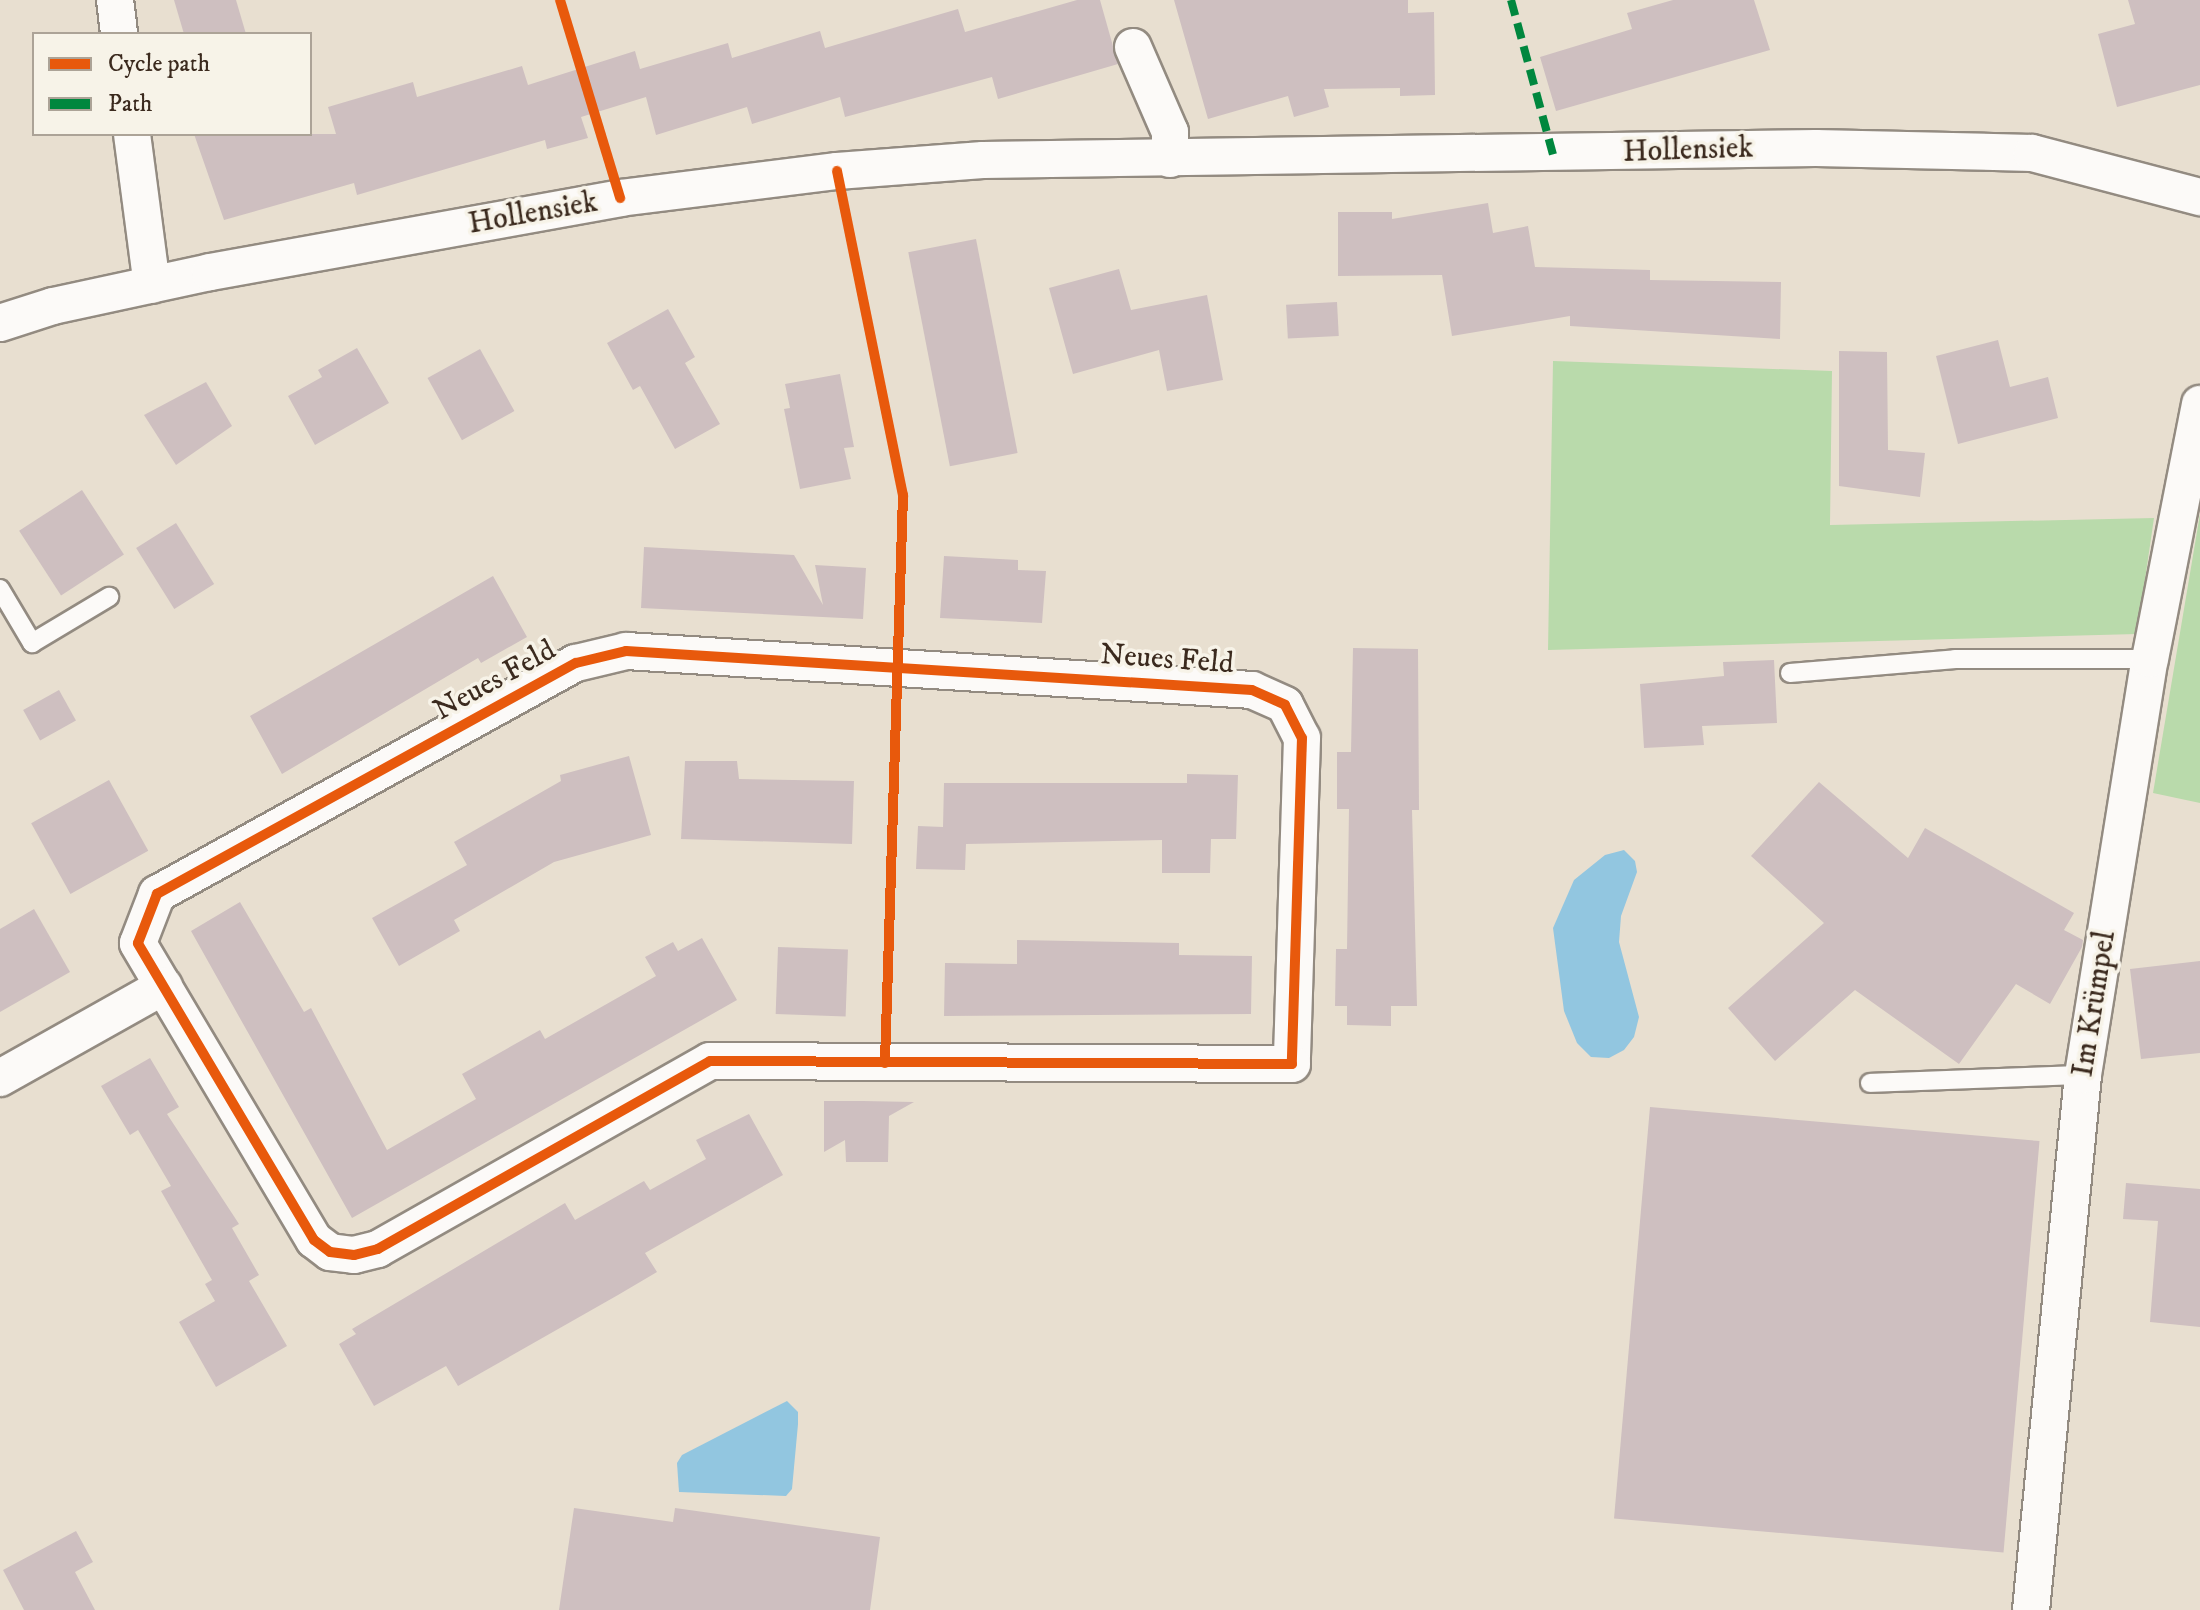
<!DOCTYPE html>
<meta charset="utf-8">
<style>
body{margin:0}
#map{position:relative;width:2200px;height:1610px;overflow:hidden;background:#e8dfd0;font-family:"IM FELL DW Pica",serif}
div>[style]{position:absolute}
.green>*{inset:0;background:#b9daab}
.water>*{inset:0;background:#92c6e0}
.building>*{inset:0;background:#cebfc0;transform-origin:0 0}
.roads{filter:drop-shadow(2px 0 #938b81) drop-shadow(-2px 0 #938b81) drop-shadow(0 2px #938b81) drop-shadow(0 -2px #938b81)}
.lane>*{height:18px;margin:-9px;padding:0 9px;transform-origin:9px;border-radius:9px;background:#fcfaf8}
.street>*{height:36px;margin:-18px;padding:0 18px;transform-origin:18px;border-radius:18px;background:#fcfaf8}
.quiet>*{height:8px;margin-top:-4px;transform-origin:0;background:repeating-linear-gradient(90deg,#00873e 0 16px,transparent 0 24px)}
.cycleway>*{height:10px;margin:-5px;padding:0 5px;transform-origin:5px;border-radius:5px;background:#e8590c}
span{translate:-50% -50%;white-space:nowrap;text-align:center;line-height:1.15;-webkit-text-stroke:7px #f7f3e8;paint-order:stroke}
.street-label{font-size:30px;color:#3b2a1e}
.legend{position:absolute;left:32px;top:32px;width:280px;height:104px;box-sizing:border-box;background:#f7f3e8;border:2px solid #aca397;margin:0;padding:10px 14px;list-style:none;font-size:24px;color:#3b2a1e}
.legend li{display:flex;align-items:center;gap:16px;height:40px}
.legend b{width:40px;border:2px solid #aca397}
</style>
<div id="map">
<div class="green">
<i style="clip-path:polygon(1553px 361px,1832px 371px,1830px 525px,2154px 518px,2137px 634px,1548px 650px)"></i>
<i style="clip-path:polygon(2200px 514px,2200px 803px,2153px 793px)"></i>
</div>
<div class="water">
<i style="clip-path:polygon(1624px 850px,1635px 861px,1637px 872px,1621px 916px,1619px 942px,1639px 1017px,1634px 1037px,1624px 1050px,1609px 1058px,1591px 1057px,1577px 1043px,1564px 1011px,1553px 928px,1574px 880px,1605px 855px)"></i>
<i style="clip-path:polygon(787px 1401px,798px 1412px,798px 1424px,792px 1489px,786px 1496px,679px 1492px,677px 1463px,682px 1455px)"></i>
</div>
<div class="building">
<i style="clip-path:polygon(174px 0,236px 0,246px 34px,184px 34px)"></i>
<i style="clip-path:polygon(1077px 0,1100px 0,1118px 64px,998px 99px,992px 77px,845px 117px,840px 97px,752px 124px,747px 107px,656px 135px,646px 97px,581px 117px,588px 138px,547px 149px,545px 140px,357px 195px,354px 183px,224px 220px,194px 134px,336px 134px,328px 107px,413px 82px,417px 97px,522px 66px,528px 85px,635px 51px,640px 69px,728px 43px,732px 58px,820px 31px,825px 48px,958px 9px,965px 32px)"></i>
<i style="clip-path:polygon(1174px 0,1408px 0,1408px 13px,1434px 12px,1435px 95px,1400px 96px,1400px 88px,1324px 89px,1329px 107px,1294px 117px,1288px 96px,1208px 119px)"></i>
<i style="clip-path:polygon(1673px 0,1754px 0,1770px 50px,1556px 111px,1540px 57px,1632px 29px,1627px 13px)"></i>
<i style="clip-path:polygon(2128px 0,2200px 0,2200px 85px,2117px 107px,2098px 34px,2135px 24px)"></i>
<i style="clip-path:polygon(1488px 203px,1493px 233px,1528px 226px,1535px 267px,1650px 270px,1650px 280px,1781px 282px,1780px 339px,1570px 326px,1570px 316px,1452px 336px,1442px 275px,1338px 276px,1338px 212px,1392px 212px,1392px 219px)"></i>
<i style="left:976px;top:239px;width:218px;height:69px;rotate:79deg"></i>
<i style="clip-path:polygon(1119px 269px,1131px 310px,1207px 295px,1223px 380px,1167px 391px,1159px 350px,1073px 374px,1049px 288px)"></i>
<i style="left:1337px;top:302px;width:34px;height:51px;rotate:87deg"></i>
<i style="clip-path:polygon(668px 309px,695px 357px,685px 363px,720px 424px,675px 449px,640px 386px,633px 390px,607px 343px)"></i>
<i style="clip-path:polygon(1998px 340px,2010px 387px,2048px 377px,2058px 418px,1958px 444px,1936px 356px)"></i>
<i style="clip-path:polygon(357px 348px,389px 403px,315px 445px,288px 396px,322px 377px,318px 370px)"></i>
<i style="left:480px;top:349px;width:71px;height:60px;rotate:61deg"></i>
<i style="clip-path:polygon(1839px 351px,1887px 352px,1888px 450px,1925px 453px,1920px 497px,1839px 486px)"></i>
<i style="clip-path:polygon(840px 374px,854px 447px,844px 448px,851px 479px,800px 489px,784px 409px,790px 408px,785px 384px)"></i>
<i style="clip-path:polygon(206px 382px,232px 426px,176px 465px,144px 415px)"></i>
<i style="left:82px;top:490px;width:77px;height:75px;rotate:57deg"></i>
<i style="left:176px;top:523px;width:72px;height:47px;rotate:58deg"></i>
<i style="clip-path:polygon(644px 547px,794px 555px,823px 605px,815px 565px,866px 568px,863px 619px,641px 608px)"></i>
<i style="clip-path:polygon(944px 556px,1018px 560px,1018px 570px,1046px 571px,1042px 623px,940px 618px)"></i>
<i style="clip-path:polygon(493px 576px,527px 637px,481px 663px,478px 658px,282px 774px,250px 716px)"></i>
<i style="clip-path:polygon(1353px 648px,1418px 649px,1419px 810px,1412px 810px,1417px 1006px,1391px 1006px,1391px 1026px,1347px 1025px,1347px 1006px,1335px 1006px,1336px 949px,1347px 949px,1349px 809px,1337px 809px,1337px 752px,1351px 752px)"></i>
<i style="clip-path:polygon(1774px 660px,1777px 723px,1702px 726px,1704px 745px,1644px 748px,1640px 684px,1724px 676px,1723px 662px)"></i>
<i style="left:59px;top:690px;width:35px;height:41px;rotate:61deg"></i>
<i style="clip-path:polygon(629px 756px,651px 835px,554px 862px,454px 920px,460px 931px,399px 966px,372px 918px,467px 865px,454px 842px,561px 781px,560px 775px)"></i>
<i style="clip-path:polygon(685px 761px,737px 761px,739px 779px,854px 781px,852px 844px,681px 839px)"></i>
<i style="clip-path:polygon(1187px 774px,1238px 775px,1236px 839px,1211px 839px,1210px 873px,1162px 873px,1162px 840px,966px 844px,965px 870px,916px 869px,918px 826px,943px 827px,944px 783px,1187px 783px)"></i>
<i style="left:109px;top:780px;width:81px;height:89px;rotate:61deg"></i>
<i style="clip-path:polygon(1819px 782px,1908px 858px,1925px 828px,2074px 913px,2064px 930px,2083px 940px,2082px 947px,2050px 1004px,2016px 984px,1959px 1064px,1855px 990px,1775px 1061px,1728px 1008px,1824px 923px,1751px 856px)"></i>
<i style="clip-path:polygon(240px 902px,304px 1012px,311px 1008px,387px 1150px,476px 1099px,462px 1074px,540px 1030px,545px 1039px,656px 976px,645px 957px,673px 942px,678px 951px,702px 938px,737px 1000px,352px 1218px,191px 931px)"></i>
<i style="clip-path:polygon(34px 909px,70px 972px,0 1012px,0 929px)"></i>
<i style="clip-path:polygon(1017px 940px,1179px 943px,1179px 955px,1252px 956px,1251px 1014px,944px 1016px,945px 963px,1017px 964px)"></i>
<i style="left:778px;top:947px;width:70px;height:67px;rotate:2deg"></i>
<i style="clip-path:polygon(2200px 961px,2200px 1053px,2141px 1059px,2130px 969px)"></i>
<i style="clip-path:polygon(150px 1058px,179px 1107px,167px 1114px,239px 1224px,232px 1228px,259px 1275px,249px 1281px,287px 1346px,216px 1387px,179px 1322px,215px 1301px,205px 1284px,212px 1280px,161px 1191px,171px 1186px,138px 1130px,130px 1135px,101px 1086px)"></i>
<i style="clip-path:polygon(824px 1101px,863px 1101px,914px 1102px,889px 1116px,888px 1162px,846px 1162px,845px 1140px,824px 1152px)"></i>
<i style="left:1650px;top:1107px;width:391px;height:413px;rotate:5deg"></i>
<i style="clip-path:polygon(749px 1114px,783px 1175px,645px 1253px,657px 1272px,618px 1295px,458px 1386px,446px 1366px,374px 1406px,339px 1344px,356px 1334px,352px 1329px,565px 1203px,575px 1220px,644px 1181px,650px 1190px,706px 1159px,696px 1140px)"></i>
<i style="clip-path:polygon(2126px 1183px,2200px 1189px,2200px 1327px,2150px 1322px,2158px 1221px,2123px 1219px)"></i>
<i style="clip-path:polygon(574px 1508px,673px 1522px,675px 1508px,880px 1537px,870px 1610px,559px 1610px)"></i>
<i style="clip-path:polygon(76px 1531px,93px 1562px,75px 1572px,95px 1610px,24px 1610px,3px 1570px)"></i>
</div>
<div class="roads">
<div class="lane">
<i style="left:0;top:589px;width:63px;rotate:59.3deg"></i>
<i style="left:32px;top:643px;width:90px;rotate:-30.9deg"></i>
<i style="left:1790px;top:673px;width:166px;rotate:-4.8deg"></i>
<i style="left:1955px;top:659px;width:195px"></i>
<i style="left:1870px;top:1083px;width:213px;rotate:-2.2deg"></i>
</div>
<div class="street">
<i style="left:115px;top:0;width:34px;rotate:83deg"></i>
<i style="left:1133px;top:47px;width:93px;rotate:66.5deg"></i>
<i style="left:1170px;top:132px;width:27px;rotate:90deg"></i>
<i style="left:132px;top:134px;width:152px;rotate:82.5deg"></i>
<i style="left:0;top:323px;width:56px;rotate:-17.8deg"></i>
<i style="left:53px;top:306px;width:161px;rotate:-12.2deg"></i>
<i style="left:210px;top:272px;width:417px;rotate:-10.2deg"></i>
<i style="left:620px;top:198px;width:219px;rotate:-7.1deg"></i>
<i style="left:837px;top:171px;width:146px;rotate:-4.3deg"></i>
<i style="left:983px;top:160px;width:833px;rotate:-0.83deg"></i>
<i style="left:1816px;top:148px;width:216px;rotate:1.3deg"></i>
<i style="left:2032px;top:153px;width:174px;rotate:14.7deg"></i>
<i style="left:626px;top:651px;width:627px;rotate:3.56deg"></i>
<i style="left:1252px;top:690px;width:36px;rotate:24deg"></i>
<i style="left:1285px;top:705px;width:37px;rotate:63deg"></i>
<i style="left:1302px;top:738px;width:326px;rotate:91.8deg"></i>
<i style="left:1292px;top:1064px;width:582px;rotate:-179.7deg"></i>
<i style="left:710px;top:1061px;width:382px;rotate:150.5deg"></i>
<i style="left:378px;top:1249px;width:25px;rotate:166deg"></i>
<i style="left:354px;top:1255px;width:24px;rotate:-173deg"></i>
<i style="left:330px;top:1252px;width:20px;rotate:-143deg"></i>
<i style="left:314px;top:1240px;width:345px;rotate:-120.7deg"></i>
<i style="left:138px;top:943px;width:53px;rotate:-68.8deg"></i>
<i style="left:157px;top:894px;width:478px;rotate:-28.9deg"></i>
<i style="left:576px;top:663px;width:51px;rotate:-13.5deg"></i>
<i style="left:0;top:1078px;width:188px;rotate:-29.3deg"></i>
<i style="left:2031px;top:1610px;width:538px;rotate:-84.45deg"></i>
<i style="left:2083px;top:1075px;width:421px;rotate:-80.9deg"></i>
<i style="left:2150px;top:659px;width:260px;rotate:-78.9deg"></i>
</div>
</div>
<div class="quiet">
<i style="left:1511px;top:0;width:161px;rotate:74.8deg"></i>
</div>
<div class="cycleway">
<i style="left:560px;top:0;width:207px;rotate:73.1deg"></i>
<i style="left:837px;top:171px;width:331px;rotate:78.5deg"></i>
<i style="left:903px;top:495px;width:568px;rotate:91.82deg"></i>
<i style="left:626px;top:651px;width:627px;rotate:3.56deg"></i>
<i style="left:1252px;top:690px;width:36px;rotate:24deg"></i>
<i style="left:1285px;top:705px;width:37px;rotate:63deg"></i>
<i style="left:1302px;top:738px;width:326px;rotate:91.8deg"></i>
<i style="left:1292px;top:1064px;width:582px;rotate:-179.7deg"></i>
<i style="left:710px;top:1061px;width:382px;rotate:150.5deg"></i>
<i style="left:378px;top:1249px;width:25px;rotate:166deg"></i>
<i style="left:354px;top:1255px;width:24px;rotate:-173deg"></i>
<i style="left:330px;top:1252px;width:20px;rotate:-143deg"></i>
<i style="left:314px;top:1240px;width:345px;rotate:-120.7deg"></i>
<i style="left:138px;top:943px;width:53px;rotate:-68.8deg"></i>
<i style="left:157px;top:894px;width:478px;rotate:-28.9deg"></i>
<i style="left:576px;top:663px;width:51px;rotate:-13.5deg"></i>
</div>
<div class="street-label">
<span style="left:1688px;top:151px;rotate:-2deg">Hollensiek</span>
<span style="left:533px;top:214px;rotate:-10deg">Hollensiek</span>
<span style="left:1167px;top:660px;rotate:4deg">Neues Feld</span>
<span style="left:495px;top:681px;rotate:-29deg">Neues Feld</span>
<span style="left:2095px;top:1004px;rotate:-81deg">Im Krümpel</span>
</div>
<ul class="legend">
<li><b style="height:10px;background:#e8590c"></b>Cycle path</li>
<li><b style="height:10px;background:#00873e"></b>Path</li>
</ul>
</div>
